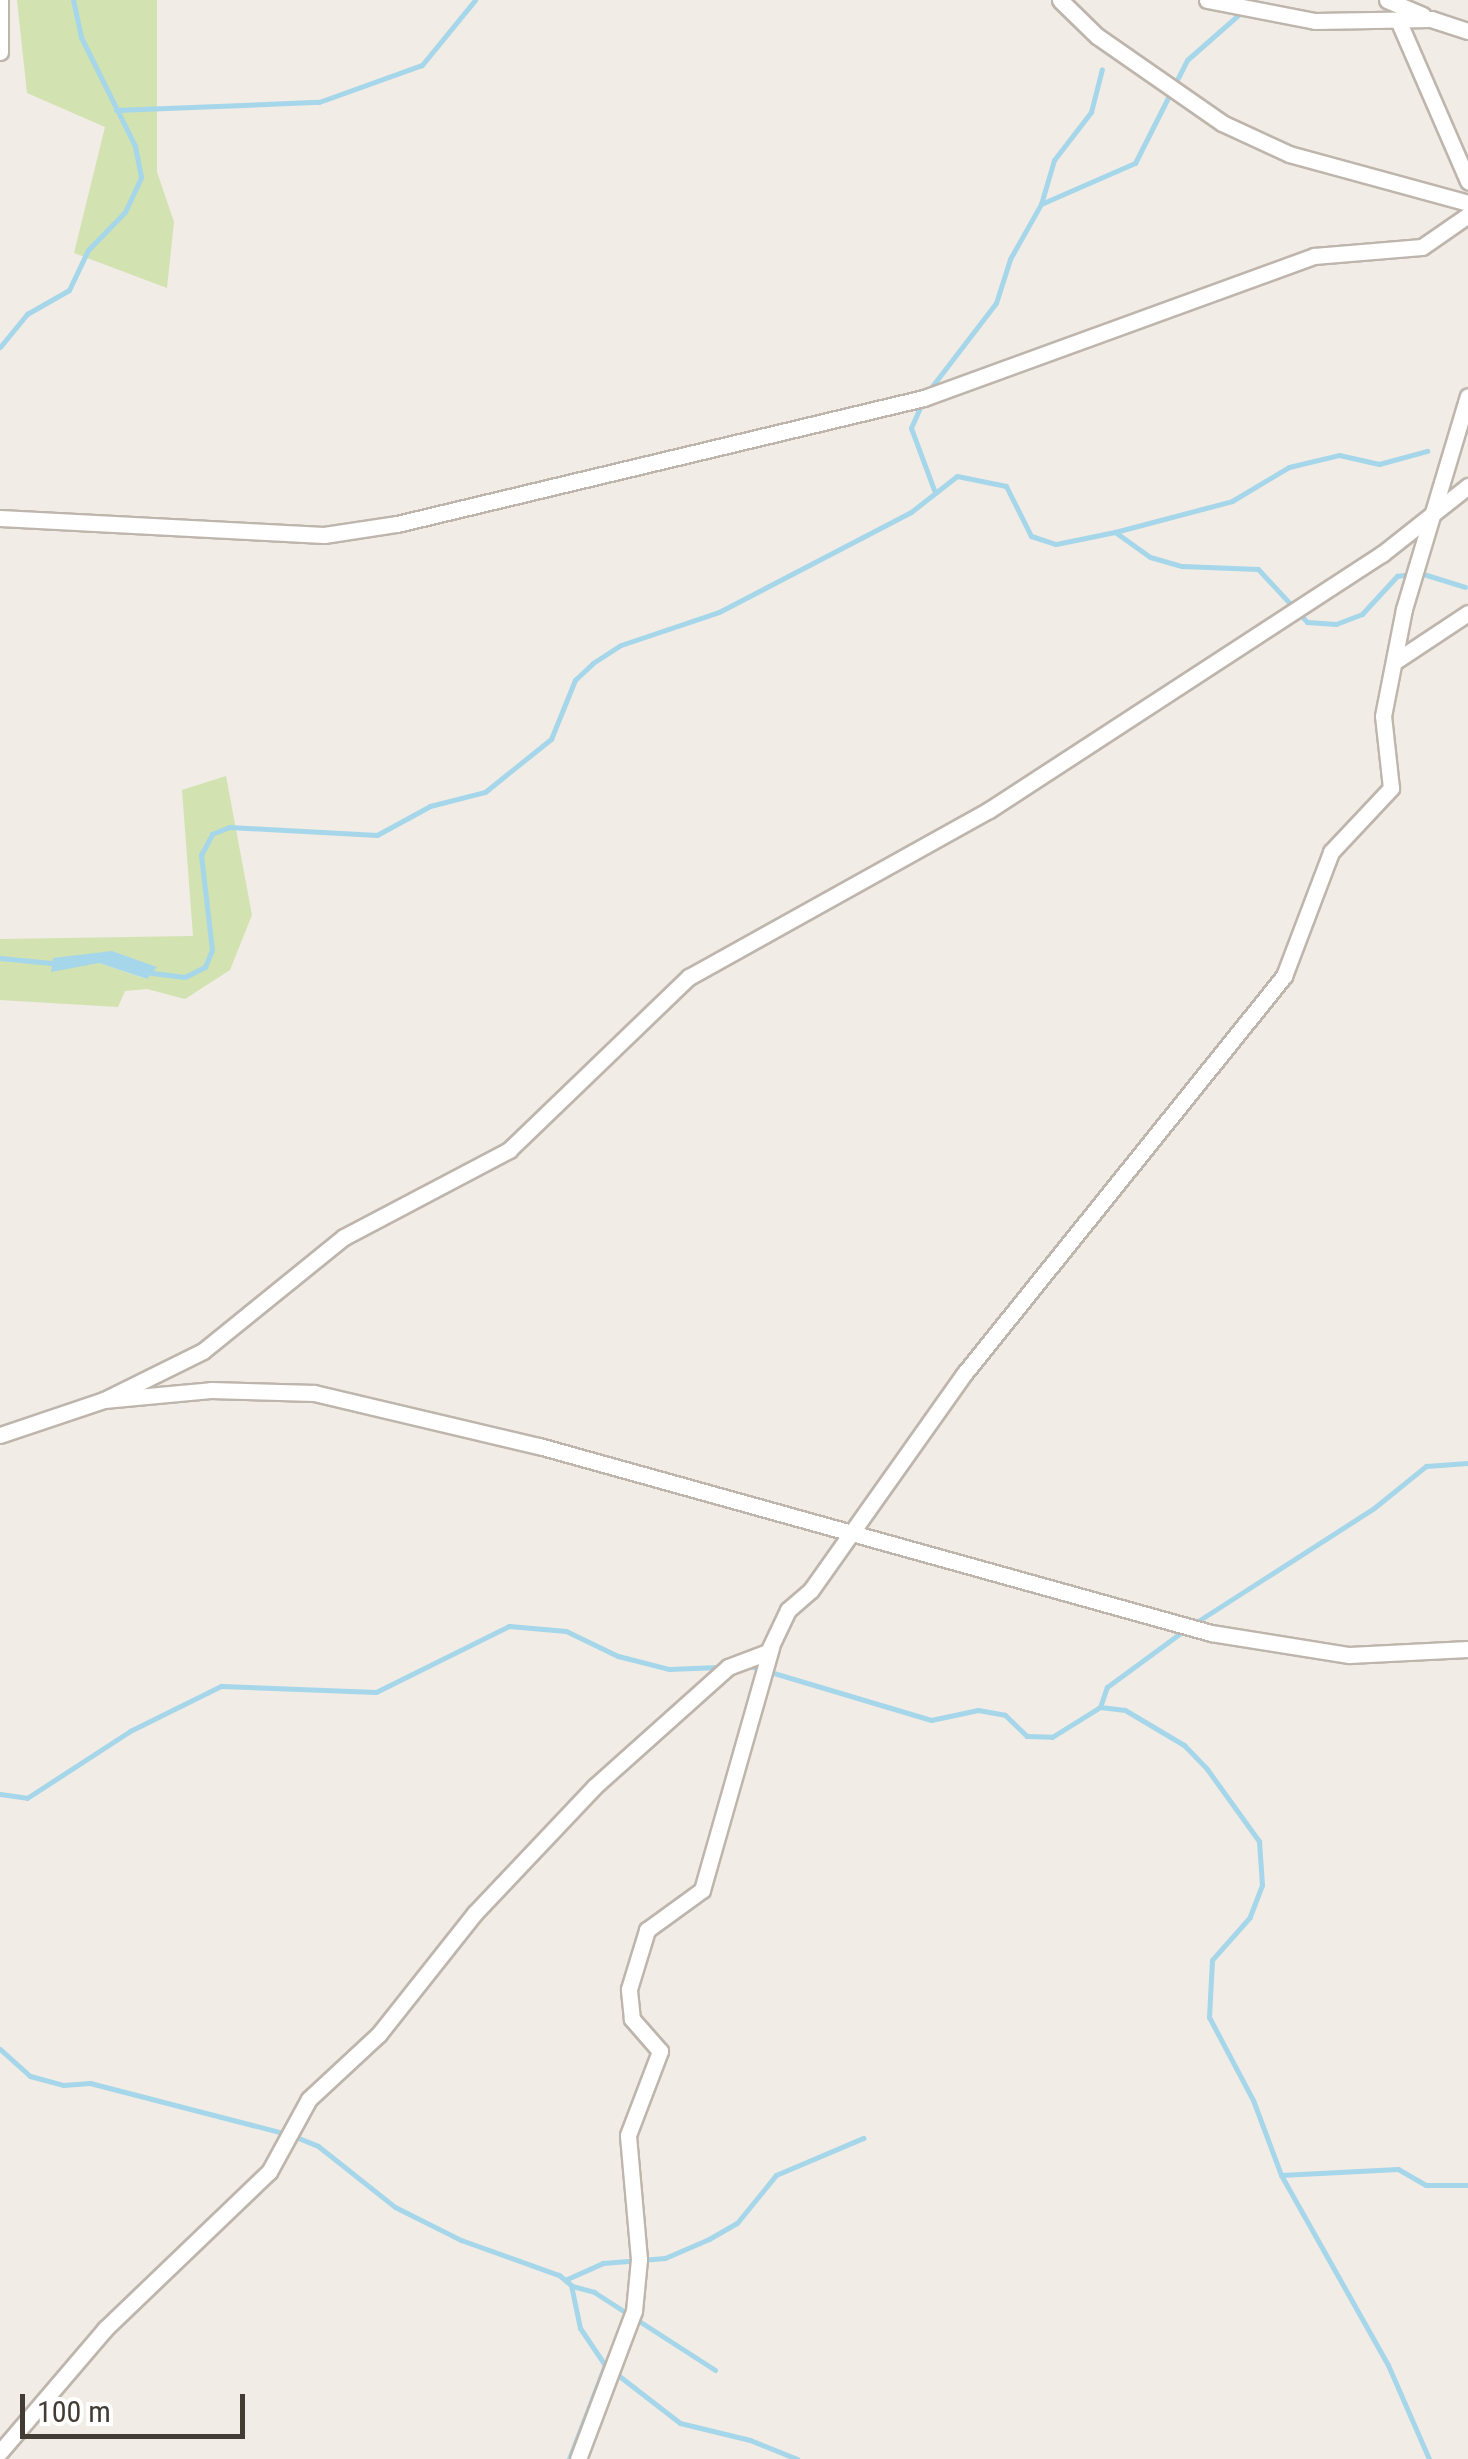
<!DOCTYPE html>
<style>
body{margin:0}
#map{position:relative;width:1468px;height:2459px;overflow:hidden;background:#f1ece5;font-family:"Roboto Condensed",sans-serif}
div>[style]{position:absolute}
.green>*{inset:0;background:#d2e2b1}
.water>*{inset:0;background:#a6d6e9}
.stream>*{height:5px;margin:-2.5px;padding:0 2.5px;transform-origin:2.5px;border-radius:2.5px;background:#a6d6e9}
.roads{filter:drop-shadow(2px 0 #beb5ac) drop-shadow(-2px 0 #beb5ac) drop-shadow(0 2px #beb5ac) drop-shadow(0 -2px #beb5ac)}
.minor>*{height:15px;margin:-7.5px;padding:0 7.5px;transform-origin:7.5px;border-radius:7.5px;background:#fff}
span{translate:-50% -50%;white-space:nowrap;text-align:center;line-height:1.15;-webkit-text-stroke:8px #fff;paint-order:stroke}
.scale{position:absolute;left:20px;top:2394px;width:225px;height:45px;box-sizing:border-box;border:5px solid #433c35;border-top:0;padding-left:12px;font-size:30px;line-height:35px;white-space:nowrap;color:#433c35;-webkit-text-stroke:8px #fff;paint-order:stroke}
</style>
<div id="map">
<div class="green">
<i style="clip-path:polygon(17px 0,157px 0,157px 172px,174px 222px,167px 288px,74px 253px,105px 127px,27px 93px)"></i>
<i style="clip-path:polygon(evenodd,226px 776px,252px 915px,230px 970px,185px 999px,147px 989px,125px 991px,118px 1007px,0 1000px,0 939px,193px 936px,182px 790px,226px 776px,111px 951px,156px 967px,156px 968px,146px 979px,99px 963px,111px 951px)"></i>
</div>
<div class="water">
<i style="clip-path:polygon(112px 951px,157px 967px,147px 979px,99px 963px,51px 972px,53px 958px)"></i>
</div>
<div class="stream">
<i style="left:116px;top:110px;width:203px;rotate:-2.3deg"></i>
<i style="left:319px;top:102px;width:109px;rotate:-19.8deg"></i>
<i style="left:422px;top:65px;width:84px;rotate:-50.8deg"></i>
<i style="left:1041px;top:204px;width:46px;rotate:-73.5deg"></i>
<i style="left:1054px;top:160px;width:61px;rotate:-52.4deg"></i>
<i style="left:1091px;top:112px;width:44px;rotate:-75.7deg"></i>
<i style="left:0;top:347px;width:43px;rotate:-50.7deg"></i>
<i style="left:27px;top:314px;width:48px;rotate:-29.7deg"></i>
<i style="left:69px;top:290px;width:44px;rotate:-64.6deg"></i>
<i style="left:88px;top:250px;width:53px;rotate:-45.8deg"></i>
<i style="left:125px;top:212px;width:38px;rotate:-65deg"></i>
<i style="left:141px;top:177px;width:32px;rotate:-101deg"></i>
<i style="left:135px;top:146px;width:122px;rotate:-116.4deg"></i>
<i style="left:81px;top:37px;width:38px;rotate:-102deg"></i>
<i style="left:930px;top:389px;width:108px;rotate:-52.5deg"></i>
<i style="left:996px;top:303px;width:46px;rotate:-72.3deg"></i>
<i style="left:1010px;top:259px;width:63px;rotate:-60.6deg"></i>
<i style="left:1041px;top:204px;width:103px;rotate:-23.6deg"></i>
<i style="left:1135px;top:163px;width:115px;rotate:-63.2deg"></i>
<i style="left:1187px;top:60px;width:76px;rotate:-41.3deg"></i>
<i style="left:922px;top:403px;width:27px;rotate:114deg"></i>
<i style="left:911px;top:428px;width:66px;rotate:69.6deg"></i>
<i style="left:1115px;top:532px;width:121px;rotate:-14.8deg"></i>
<i style="left:1232px;top:501px;width:66px;rotate:-30.8deg"></i>
<i style="left:1289px;top:467px;width:51px;rotate:-13.5deg"></i>
<i style="left:1339px;top:455px;width:41px;rotate:12.7deg"></i>
<i style="left:1379px;top:464px;width:50px;rotate:-15.2deg"></i>
<i style="left:1420px;top:573px;width:47px;rotate:17.3deg"></i>
<i style="left:0;top:958px;width:52px;rotate:5.5deg"></i>
<i style="left:152px;top:973px;width:33px;rotate:7deg"></i>
<i style="left:185px;top:977px;width:22px;rotate:-27deg"></i>
<i style="left:205px;top:967px;width:18px;rotate:-68deg"></i>
<i style="left:212px;top:950px;width:96px;rotate:-96.6deg"></i>
<i style="left:201px;top:855px;width:24px;rotate:-62deg"></i>
<i style="left:212px;top:834px;width:18px;rotate:-22deg"></i>
<i style="left:229px;top:827px;width:148px;rotate:3.1deg"></i>
<i style="left:377px;top:835px;width:60px;rotate:-28.7deg"></i>
<i style="left:430px;top:806px;width:57px;rotate:-14.3deg"></i>
<i style="left:485px;top:792px;width:85px;rotate:-38.8deg"></i>
<i style="left:551px;top:739px;width:64px;rotate:-67.9deg"></i>
<i style="left:575px;top:680px;width:25px;rotate:-43deg"></i>
<i style="left:593px;top:663px;width:33px;rotate:-33deg"></i>
<i style="left:621px;top:645px;width:103px;rotate:-18.6deg"></i>
<i style="left:719px;top:612px;width:216px;rotate:-27.5deg"></i>
<i style="left:911px;top:512px;width:58px;rotate:-38deg"></i>
<i style="left:957px;top:476px;width:50px;rotate:11.5deg"></i>
<i style="left:1006px;top:486px;width:56px;rotate:63.4deg"></i>
<i style="left:1031px;top:536px;width:26px;rotate:18deg"></i>
<i style="left:1056px;top:544px;width:60px;rotate:-11.5deg"></i>
<i style="left:1115px;top:532px;width:43px;rotate:35.5deg"></i>
<i style="left:1150px;top:557px;width:33px;rotate:16deg"></i>
<i style="left:1182px;top:566px;width:76px;rotate:2.3deg"></i>
<i style="left:1258px;top:569px;width:72px;rotate:47.2deg"></i>
<i style="left:1307px;top:622px;width:29px;rotate:4deg"></i>
<i style="left:1336px;top:624px;width:28px;rotate:-21deg"></i>
<i style="left:1362px;top:614px;width:52px;rotate:-47.4deg"></i>
<i style="left:1397px;top:576px;width:12px;rotate:-9deg"></i>
<i style="left:1195px;top:1623px;width:213px;rotate:-32.7deg"></i>
<i style="left:1374px;top:1508px;width:67px;rotate:-38.9deg"></i>
<i style="left:1426px;top:1466px;width:42px;rotate:-4.1deg"></i>
<i style="left:750px;top:1666px;width:189px;rotate:16.6deg"></i>
<i style="left:931px;top:1720px;width:48px;rotate:-12deg"></i>
<i style="left:978px;top:1710px;width:27px;rotate:10deg"></i>
<i style="left:1005px;top:1715px;width:30px;rotate:44deg"></i>
<i style="left:1027px;top:1736px;width:25px;rotate:2deg"></i>
<i style="left:1052px;top:1737px;width:57px;rotate:-32deg"></i>
<i style="left:1100px;top:1707px;width:25px;rotate:7deg"></i>
<i style="left:1125px;top:1710px;width:69px;rotate:30.7deg"></i>
<i style="left:1184px;top:1745px;width:33px;rotate:46deg"></i>
<i style="left:1207px;top:1769px;width:89px;rotate:54.2deg"></i>
<i style="left:1259px;top:1841px;width:44px;rotate:86.1deg"></i>
<i style="left:1262px;top:1885px;width:34px;rotate:111deg"></i>
<i style="left:1250px;top:1917px;width:57px;rotate:131.5deg"></i>
<i style="left:1212px;top:1960px;width:57px;rotate:93deg"></i>
<i style="left:1209px;top:2017px;width:94px;rotate:62.1deg"></i>
<i style="left:1253px;top:2100px;width:80px;rotate:69.5deg"></i>
<i style="left:1281px;top:2175px;width:218px;rotate:60.6deg"></i>
<i style="left:1388px;top:2365px;width:103px;rotate:66.4deg"></i>
<i style="left:1100px;top:1707px;width:21px;rotate:-71deg"></i>
<i style="left:1107px;top:1687px;width:98px;rotate:-36.3deg"></i>
<i style="left:0;top:1794px;width:27px;rotate:8deg"></i>
<i style="left:27px;top:1798px;width:123px;rotate:-33deg"></i>
<i style="left:130px;top:1731px;width:102px;rotate:-26.3deg"></i>
<i style="left:221px;top:1686px;width:155px;rotate:2.2deg"></i>
<i style="left:376px;top:1692px;width:148px;rotate:-26.4deg"></i>
<i style="left:509px;top:1626px;width:57px;rotate:5deg"></i>
<i style="left:566px;top:1631px;width:58px;rotate:25.7deg"></i>
<i style="left:618px;top:1656px;width:53px;rotate:14.3deg"></i>
<i style="left:669px;top:1669px;width:50px;rotate:-2.3deg"></i>
<i style="left:0;top:2049px;width:40px;rotate:42deg"></i>
<i style="left:30px;top:2076px;width:34px;rotate:15deg"></i>
<i style="left:63px;top:2085px;width:27px;rotate:-4deg"></i>
<i style="left:90px;top:2083px;width:208px;rotate:14.5deg"></i>
<i style="left:291px;top:2135px;width:29px;rotate:22deg"></i>
<i style="left:318px;top:2146px;width:98px;rotate:38.4deg"></i>
<i style="left:395px;top:2207px;width:74px;rotate:26.6deg"></i>
<i style="left:461px;top:2240px;width:104px;rotate:19.7deg"></i>
<i style="left:559px;top:2275px;width:16px;rotate:40deg"></i>
<i style="left:571px;top:2285px;width:44px;rotate:78.2deg"></i>
<i style="left:580px;top:2328px;width:45px;rotate:56deg"></i>
<i style="left:605px;top:2365px;width:101px;rotate:111deg"></i>
<i style="left:1281px;top:2175px;width:117px;rotate:-2.9deg"></i>
<i style="left:1398px;top:2169px;width:32px;rotate:30deg"></i>
<i style="left:1426px;top:2185px;width:42px"></i>
<i style="left:565px;top:2280px;width:42px;rotate:-24.1deg"></i>
<i style="left:603px;top:2263px;width:62px;rotate:-4.6deg"></i>
<i style="left:665px;top:2258px;width:48px;rotate:-23.4deg"></i>
<i style="left:709px;top:2239px;width:32px;rotate:-30deg"></i>
<i style="left:737px;top:2223px;width:62px;rotate:-50.9deg"></i>
<i style="left:776px;top:2175px;width:95px;rotate:-23deg"></i>
<i style="left:572px;top:2286px;width:23px;rotate:15deg"></i>
<i style="left:594px;top:2292px;width:144px;rotate:32.8deg"></i>
<i style="left:614px;top:2372px;width:83px;rotate:37.7deg"></i>
<i style="left:680px;top:2423px;width:72px;rotate:13.7deg"></i>
<i style="left:750px;top:2440px;width:51px;rotate:22deg"></i>
</div>
<div class="roads">
<div class="minor">
<i style="left:1060px;top:0;width:52px;rotate:44.2deg"></i>
<i style="left:1097px;top:36px;width:152px;rotate:34.8deg"></i>
<i style="left:1222px;top:123px;width:74px;rotate:24.8deg"></i>
<i style="left:1289px;top:154px;width:186px;rotate:15.3deg"></i>
<i style="left:1207px;top:0;width:110px;rotate:11deg"></i>
<i style="left:1315px;top:21px;width:116px;rotate:-1deg"></i>
<i style="left:1431px;top:19px;width:39px;rotate:18deg"></i>
<i style="left:1387px;top:0;width:39px;rotate:23deg"></i>
<i style="left:1398px;top:20px;width:176px;rotate:66.5deg"></i>
<i style="left:0;top:52px;width:52px;rotate:-90deg"></i>
<i style="left:0;top:518px;width:324px;rotate:3deg"></i>
<i style="left:324px;top:535px;width:74px;rotate:-8.6deg"></i>
<i style="left:397px;top:524px;width:542px;rotate:-13.45deg"></i>
<i style="left:924px;top:398px;width:415px;rotate:-20deg"></i>
<i style="left:1314px;top:256px;width:108px;rotate:-4.8deg"></i>
<i style="left:1422px;top:247px;width:56px;rotate:-34.8deg"></i>
<i style="left:1397px;top:660px;width:85px;rotate:-33.5deg"></i>
<i style="left:104px;top:1400px;width:110px;rotate:-26.3deg"></i>
<i style="left:203px;top:1351px;width:181px;rotate:-39deg"></i>
<i style="left:344px;top:1237px;width:187px;rotate:-27.8deg"></i>
<i style="left:509px;top:1150px;width:250px;rotate:-43.9deg"></i>
<i style="left:689px;top:977px;width:343px;rotate:-29.1deg"></i>
<i style="left:989px;top:810px;width:469px;rotate:-33.1deg"></i>
<i style="left:1382px;top:554px;width:110px;rotate:-38.3deg"></i>
<i style="left:0;top:1435px;width:110px;rotate:-18.6deg"></i>
<i style="left:104px;top:1400px;width:107px;rotate:-5.3deg"></i>
<i style="left:211px;top:1390px;width:103px;rotate:1.7deg"></i>
<i style="left:314px;top:1393px;width:231px;rotate:13.3deg"></i>
<i style="left:539px;top:1446px;width:698px;rotate:15.55deg"></i>
<i style="left:1211px;top:1633px;width:140px;rotate:9.1deg"></i>
<i style="left:1349px;top:1655px;width:119px;rotate:-2.9deg"></i>
<i style="left:0;top:2452px;width:162px;rotate:-49.5deg"></i>
<i style="left:105px;top:2329px;width:227px;rotate:-43.8deg"></i>
<i style="left:269px;top:2172px;width:83px;rotate:-61.3deg"></i>
<i style="left:309px;top:2099px;width:96px;rotate:-42.9deg"></i>
<i style="left:379px;top:2034px;width:154px;rotate:-51.6deg"></i>
<i style="left:475px;top:1913px;width:173px;rotate:-46.6deg"></i>
<i style="left:594px;top:1787px;width:180px;rotate:-41.8deg"></i>
<i style="left:728px;top:1667px;width:43px;rotate:-20.6deg"></i>
<i style="left:768px;top:1652px;width:47px;rotate:-64.5deg"></i>
<i style="left:788px;top:1610px;width:30px;rotate:-41deg"></i>
<i style="left:811px;top:1590px;width:265px;rotate:-54.7deg"></i>
<i style="left:964px;top:1374px;width:511px;rotate:-51.2deg"></i>
<i style="left:1284px;top:976px;width:133px;rotate:-69.2deg"></i>
<i style="left:1331px;top:852px;width:88px;rotate:-46.8deg"></i>
<i style="left:1391px;top:788px;width:72px;rotate:-96.3deg"></i>
<i style="left:1383px;top:716px;width:109px;rotate:-78.9deg"></i>
<i style="left:1404px;top:609px;width:222px;rotate:-73.3deg"></i>
<i style="left:578px;top:2459px;width:158px;rotate:-69.3deg"></i>
<i style="left:634px;top:2311px;width:52px;rotate:-84.5deg"></i>
<i style="left:639px;top:2259px;width:124px;rotate:-95.1deg"></i>
<i style="left:628px;top:2135px;width:90px;rotate:-69.1deg"></i>
<i style="left:660px;top:2051px;width:43px;rotate:-131.2deg"></i>
<i style="left:632px;top:2019px;width:30px;rotate:-96deg"></i>
<i style="left:629px;top:1989px;width:62px;rotate:-73deg"></i>
<i style="left:647px;top:1930px;width:68px;rotate:-36deg"></i>
<i style="left:702px;top:1890px;width:252px;rotate:-74.1deg"></i>
</div>
</div>
<div class="scale">100 m</div>
</div>
